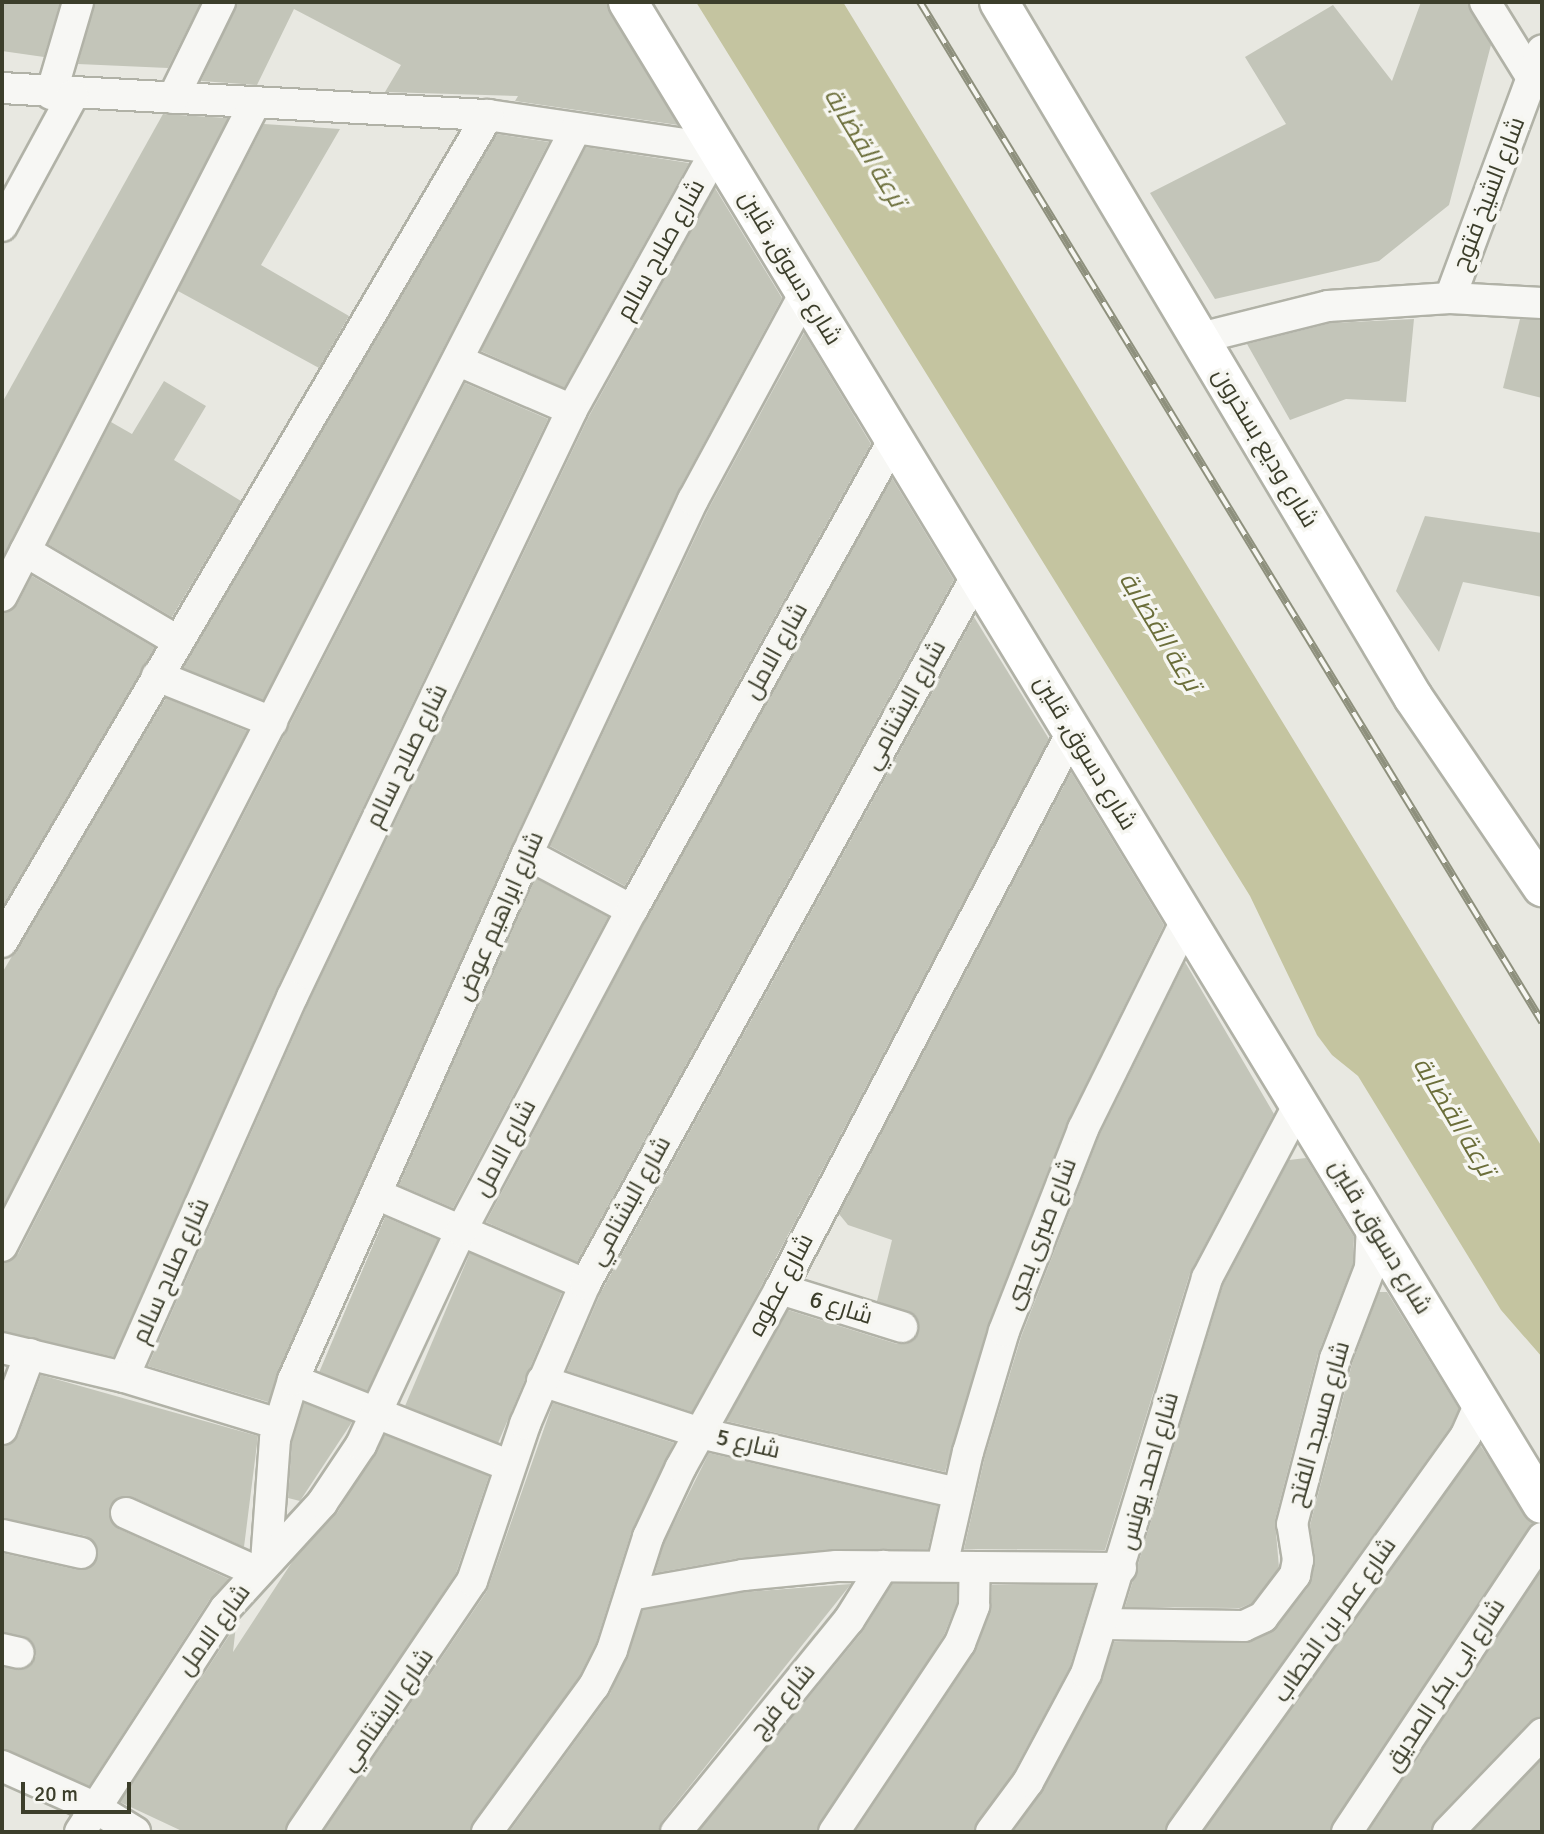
<!DOCTYPE html>
<meta charset="utf-8">
<style>
body{margin:0}
#map{position:relative;width:1544px;height:1834px;overflow:hidden;background:#e8e8e1;font-family:Signika,Cairo,sans-serif}
div>[style]{position:absolute}
.water>*{inset:0;background:#c4c4a0}
.building>*{inset:0;background:#c3c5b9;transform-origin:0 0}
.roads{filter:drop-shadow(2px 0 #b1b2a7) drop-shadow(-2px 0 #b1b2a7) drop-shadow(0 2px #b1b2a7) drop-shadow(0 -2px #b1b2a7)}
.street>*{height:30px;margin:-15px;padding:0 15px;transform-origin:15px;border-radius:15px;background:#f7f7f4}
.secondary>*{height:38px;margin:-19px;padding:0 19px;transform-origin:19px;border-radius:19px;background:#fff}
.rail>*{height:8px;margin-top:-4px;transform-origin:0;background:repeating-linear-gradient(90deg,#f6f6f1 0 16px,#8e907d 0 32px);box-sizing:border-box;border-block:2px solid #8e907d}
span{translate:-50% -50%;white-space:nowrap;text-align:center;line-height:1.15;-webkit-text-stroke:7px #f6f6f1;paint-order:stroke}
.street-label{font-size:24px;color:#3c3e2b}
.water-label{font-size:26px;color:#6b6e3a;font-style:italic}
.frame{position:absolute;inset:0;border:4px solid #3c3e2b;pointer-events:none}
.scale{position:absolute;left:21px;top:1782px;width:110px;height:32px;box-sizing:border-box;border:4px solid #3c3e2b;border-top:0;padding-left:9px;font-size:21px;line-height:24px;white-space:nowrap;color:#3c3e2b;-webkit-text-stroke:5px #f6f6f1;paint-order:stroke}
</style>
<div id="map">
<div class="water">
<i style="clip-path:polygon(696px 2px,843px 2px,1542px 1147px,1542px 1357px,1501px 1310px,1358px 1076px,1332px 1055px,1317px 1035px,1250px 896px)"></i>
</div>
<div class="building">
<i style="clip-path:polygon(2px 2px,60px 3px,44px 57px,2px 51px)"></i>
<i style="clip-path:polygon(95px 2px,201px 2px,168px 68px,78px 64px)"></i>
<i style="clip-path:polygon(237px 2px,606px 2px,678px 125px,515px 101px,518px 96px,385px 92px,401px 65px,294px 9px,257px 85px,201px 81px)"></i>
<i style="clip-path:polygon(1421px 2px,1468px 2px,1491px 45px,1449px 205px,1379px 261px,1215px 299px,1150px 193px,1286px 124px,1245px 57px,1333px 5px,1392px 81px)"></i>
<i style="clip-path:polygon(163px 114px,228px 118px,2px 558px,2px 403px)"></i>
<i style="clip-path:polygon(264px 124px,340px 129px,261px 265px,349px 316px,319px 368px,178px 291px)"></i>
<i style="clip-path:polygon(497px 134px,549px 142px,263px 700px,183px 668px)"></i>
<i style="clip-path:polygon(586px 147px,689px 163px,564px 388px,481px 351px)"></i>
<i style="clip-path:polygon(715px 188px,782px 298px,677px 493px,511px 847px,268px 1402px,148px 1366px,308px 1004px,588px 418px)"></i>
<i style="clip-path:polygon(1414px 319px,1406px 402px,1346px 399px,1290px 420px,1247px 344px,1331px 323px)"></i>
<i style="clip-path:polygon(1520px 319px,1542px 320px,1542px 398px,1503px 388px)"></i>
<i style="clip-path:polygon(804px 333px,871px 444px,625px 886px,550px 846px,709px 508px)"></i>
<i style="clip-path:polygon(164px 381px,206px 406px,174px 460px,241px 501px,172px 617px,48px 544px,111px 422px,132px 434px)"></i>
<i style="clip-path:polygon(465px 383px,548px 419px,276px 990px,114px 1357px,2px 1331px,2px 1263px,18px 1254px)"></i>
<i style="clip-path:polygon(892px 478px,954px 580px,577px 1262px,486px 1222px,647px 918px)"></i>
<i style="clip-path:polygon(1425px 516px,1542px 533px,1542px 597px,1463px 582px,1439px 652px,1396px 591px)"></i>
<i style="clip-path:polygon(32px 576px,155px 648px,2px 908px,2px 613px,17px 605px)"></i>
<i style="clip-path:polygon(974px 617px,1049px 739px,757px 1294px,692px 1412px,567px 1371px,601px 1292px)"></i>
<i style="clip-path:polygon(166px 698px,247px 731px,2px 1208px,2px 973px)"></i>
<i style="clip-path:polygon(1071px 772px,1164px 925px,1067px 1123px,988px 1325px,945px 1472px,726px 1421px,788px 1310px,897px 1344px,906px 1344px,918px 1333px,914px 1315px,877px 1301px,892px 1240px,848px 1225px,839px 1214px)"></i>
<i style="clip-path:polygon(535px 878px,608px 917px,453px 1208px,399px 1185px)"></i>
<i style="clip-path:polygon(1185px 962px,1274px 1114px,1190px 1273px,1105px 1550px,964px 1549px,985px 1456px,1021px 1337px,1099px 1136px)"></i>
<i style="clip-path:polygon(1306px 1158px,1354px 1237px,1353px 1264px,1318px 1354px,1275px 1520px,1279px 1568px,1252px 1603px,1240px 1608px,1125px 1607px,1223px 1285px,1289px 1160px)"></i>
<i style="left:385px;top:1217px;width:58px;height:168px;rotate:23deg"></i>
<i style="left:470px;top:1253px;width:100px;height:166px;rotate:23deg"></i>
<i style="clip-path:polygon(1379px 1292px,1387px 1292px,1459px 1409px,1451px 1426px,1168px 1822px,1165px 1832px,1013px 1832px,1043px 1790px,1101px 1682px,1114px 1642px,1251px 1642px,1276px 1628px,1309px 1586px,1315px 1558px,1310px 1525px,1352px 1364px)"></i>
<i style="clip-path:polygon(41px 1375px,258px 1436px,244px 1547px,133px 1497px,124px 1496px,110px 1505px,109px 1515px,119px 1529px,229px 1579px,210px 1599px,89px 1786px,2px 1749px,2px 1667px,25px 1669px,36px 1656px,30px 1640px,2px 1632px,2px 1553px,78px 1570px,93px 1565px,98px 1556px,97px 1547px,86px 1536px,2px 1518px,2px 1446px,18px 1436px)"></i>
<i style="clip-path:polygon(304px 1403px,352px 1422px,300px 1501px,288px 1498px,292px 1442px)"></i>
<i style="clip-path:polygon(553px 1403px,674px 1443px,632px 1530px,596px 1643px,579px 1677px,473px 1822px,470px 1832px,323px 1832px,487px 1591px)"></i>
<i style="clip-path:polygon(385px 1435px,489px 1476px,456px 1573px,285px 1832px,184px 1832px,120px 1802px,236px 1625px,233px 1652px,294px 1559px,337px 1513px)"></i>
<i style="clip-path:polygon(1480px 1445px,1533px 1524px,1330px 1832px,1203px 1832px)"></i>
<i style="clip-path:polygon(709px 1453px,938px 1506px,928px 1549px,835px 1549px,740px 1558px,655px 1573px,664px 1543px)"></i>
<i style="clip-path:polygon(1542px 1569px,1542px 1717px,1529px 1722px,1435px 1820px,1431px 1832px,1368px 1832px)"></i>
<i style="clip-path:polygon(851px 1584px,662px 1821px,659px 1832px,509px 1832px,610px 1694px,643px 1610px,745px 1592px)"></i>
<i style="clip-path:polygon(892px 1584px,957px 1584px,957px 1603px,944px 1635px,817px 1832px,698px 1832px,863px 1631px)"></i>
<i style="clip-path:polygon(992px 1585px,1095px 1585px,1070px 1667px,1013px 1773px,974px 1832px,855px 1832px,975px 1652px,990px 1612px)"></i>
<i style="clip-path:polygon(1542px 1759px,1542px 1832px,1472px 1832px)"></i>
</div>
<div class="roads">
<div class="street">
<i style="left:1485px;top:2px;width:89px;rotate:58.3deg"></i>
<i style="left:2px;top:88px;width:487px;rotate:3.2deg"></i>
<i style="left:488px;top:115px;width:232px;rotate:8.4deg"></i>
<i style="left:717px;top:149px;width:299px;rotate:119.1deg"></i>
<i style="left:572px;top:410px;width:650px;rotate:115.5deg"></i>
<i style="left:292px;top:997px;width:415px;rotate:113.9deg"></i>
<i style="left:51px;top:94px;width:96px;rotate:-73.6deg"></i>
<i style="left:173px;top:98px;width:107px;rotate:-63.9deg"></i>
<i style="left:2px;top:226px;width:149px;rotate:-61.5deg"></i>
<i style="left:1450px;top:298px;width:264px;rotate:-69.6deg"></i>
<i style="left:1200px;top:338px;width:132px;rotate:-14deg"></i>
<i style="left:1328px;top:306px;width:122px;rotate:-3.8deg"></i>
<i style="left:1450px;top:298px;width:92px;rotate:3.1deg"></i>
<i style="left:459px;top:361px;width:123px;rotate:23.4deg"></i>
<i style="left:25px;top:551px;width:178px;rotate:30.5deg"></i>
<i style="left:2px;top:596px;width:554px;rotate:-62.83deg"></i>
<i style="left:157px;top:676px;width:124px;rotate:21.8deg"></i>
<i style="left:527px;top:854px;width:119px;rotate:28.1deg"></i>
<i style="left:2px;top:942px;width:959px;rotate:-59.56deg"></i>
<i style="left:376px;top:1194px;width:228px;rotate:23.3deg"></i>
<i style="left:2px;top:1246px;width:1255px;rotate:-62.82deg"></i>
<i style="left:780px;top:1289px;width:128px;rotate:17.3deg"></i>
<i style="left:2px;top:1348px;width:125px;rotate:13.4deg"></i>
<i style="left:124px;top:1377px;width:162px;rotate:16.9deg"></i>
<i style="left:293px;top:1380px;width:233px;rotate:21.6deg"></i>
<i style="left:542px;top:1381px;width:166px;rotate:18.2deg"></i>
<i style="left:700px;top:1433px;width:264px;rotate:13.1deg"></i>
<i style="left:2px;top:1429px;width:80px;rotate:-69.5deg"></i>
<i style="left:126px;top:1513px;width:144px;rotate:24.2deg"></i>
<i style="left:2px;top:1535px;width:81px;rotate:12.8deg"></i>
<i style="left:266px;top:1562px;width:123px;rotate:-85.8deg"></i>
<i style="left:275px;top:1439px;width:62px;rotate:-73deg"></i>
<i style="left:293px;top:1380px;width:576px;rotate:-66.02deg"></i>
<i style="left:527px;top:854px;width:391px;rotate:-64.9deg"></i>
<i style="left:693px;top:500px;width:235px;rotate:-61.6deg"></i>
<i style="left:942px;top:1566px;width:117px;rotate:-77.2deg"></i>
<i style="left:968px;top:1452px;width:126px;rotate:-73.4deg"></i>
<i style="left:1004px;top:1331px;width:217px;rotate:-68.6deg"></i>
<i style="left:1083px;top:1129px;width:234px;rotate:-63.7deg"></i>
<i style="left:630px;top:1595px;width:115px;rotate:-10deg"></i>
<i style="left:743px;top:1575px;width:94px;rotate:-5.5deg"></i>
<i style="left:837px;top:1566px;width:284px;rotate:0.4deg"></i>
<i style="left:1104px;top:1624px;width:140px;rotate:0.8deg"></i>
<i style="left:1244px;top:1626px;width:21px;rotate:-25deg"></i>
<i style="left:1263px;top:1617px;width:53px;rotate:-52.7deg"></i>
<i style="left:1295px;top:1575px;width:15px;rotate:-79deg"></i>
<i style="left:1298px;top:1560px;width:36px;rotate:-99deg"></i>
<i style="left:1292px;top:1524px;width:171px;rotate:-75.4deg"></i>
<i style="left:1335px;top:1359px;width:97px;rotate:-69deg"></i>
<i style="left:1370px;top:1268px;width:44px;rotate:-87.4deg"></i>
<i style="left:2px;top:1649px;width:17px;rotate:13deg"></i>
<i style="left:2px;top:1766px;width:103px;rotate:24.1deg"></i>
<i style="left:96px;top:1808px;width:46px;rotate:31.6deg"></i>
<i style="left:80px;top:1832px;width:266px;rotate:-57deg"></i>
<i style="left:225px;top:1609px;width:144px;rotate:-47.5deg"></i>
<i style="left:322px;top:1503px;width:70px;rotate:-56.1deg"></i>
<i style="left:361px;top:1445px;width:236px;rotate:-65deg"></i>
<i style="left:461px;top:1231px;width:364px;rotate:-62deg"></i>
<i style="left:632px;top:910px;width:539px;rotate:-60.91deg"></i>
<i style="left:302px;top:1832px;width:303px;rotate:-55.9deg"></i>
<i style="left:472px;top:1581px;width:166px;rotate:-71.3deg"></i>
<i style="left:525px;top:1424px;width:152px;rotate:-66.8deg"></i>
<i style="left:585px;top:1284px;width:810px;rotate:-61.06deg"></i>
<i style="left:487px;top:1832px;width:181px;rotate:-53.8deg"></i>
<i style="left:594px;top:1686px;width:40px;rotate:-63.4deg"></i>
<i style="left:612px;top:1650px;width:119px;rotate:-72.3deg"></i>
<i style="left:648px;top:1537px;width:77px;rotate:-64.8deg"></i>
<i style="left:681px;top:1467px;width:204px;rotate:-60.9deg"></i>
<i style="left:780px;top:1289px;width:629px;rotate:-62.33deg"></i>
<i style="left:676px;top:1832px;width:274px;rotate:-50.8deg"></i>
<i style="left:849px;top:1620px;width:64px;rotate:-57.8deg"></i>
<i style="left:834px;top:1832px;width:227px;rotate:-56.3deg"></i>
<i style="left:960px;top:1643px;width:40px;rotate:-69deg"></i>
<i style="left:974px;top:1606px;width:39px;rotate:-89deg"></i>
<i style="left:991px;top:1832px;width:62px;rotate:-53.5deg"></i>
<i style="left:1028px;top:1782px;width:123px;rotate:-61.8deg"></i>
<i style="left:1086px;top:1674px;width:414px;rotate:-73deg"></i>
<i style="left:1207px;top:1278px;width:197px;rotate:-62.1deg"></i>
<i style="left:1182px;top:1832px;width:488px;rotate:-54.4deg"></i>
<i style="left:1466px;top:1435px;width:36px;rotate:-66deg"></i>
<i style="left:1347px;top:1832px;width:353px;rotate:-56.4deg"></i>
<i style="left:1448px;top:1832px;width:136px;rotate:-46.2deg"></i>
</div>
<div class="secondary">
<i style="left:628px;top:2px;width:1758px;rotate:58.68deg"></i>
<i style="left:999px;top:2px;width:809px;rotate:59.22deg"></i>
<i style="left:1413px;top:697px;width:230px;rotate:55.8deg"></i>
</div>
</div>
<div class="rail">
<i style="left:920px;top:2px;width:1195px;rotate:58.62deg"></i>
</div>
<div class="street-label">
<span style="left:1489px;top:194px;rotate:-69deg">شارع الشيخ فتوح</span>
<span style="left:661px;top:250px;rotate:-61deg">شارع صلاح سالم</span>
<span style="left:790px;top:268px;rotate:59deg">شارع دسوق, قلين</span>
<span style="left:1265px;top:448px;rotate:59deg">شارع وديع بسخرون</span>
<span style="left:776px;top:651px;rotate:-61deg">شارع الامل</span>
<span style="left:905px;top:705px;rotate:-61deg">شارع البشتامي</span>
<span style="left:1085px;top:753px;rotate:59deg">شارع دسوق, قلين</span>
<span style="left:407px;top:756px;rotate:-64deg">شارع صلاح سالم</span>
<span style="left:500px;top:916px;rotate:-66deg">شارع ابراهيم عوض</span>
<span style="left:505px;top:1148px;rotate:-62deg">شارع الامل</span>
<span style="left:630px;top:1201px;rotate:-61deg">شارع البشتامي</span>
<span style="left:1041px;top:1234px;rotate:-69deg">شارع صبرى يحيي</span>
<span style="left:1380px;top:1237px;rotate:59deg">شارع دسوق, قلين</span>
<span style="left:171px;top:1271px;rotate:-66deg">شارع صلاح سالم</span>
<span style="left:781px;top:1285px;rotate:-62deg">شارع عطوه</span>
<span style="left:841px;top:1308px;rotate:17deg">شارع 6</span>
<span style="left:1319px;top:1424px;rotate:-74deg">شارع مسجد الفتح</span>
<span style="left:748px;top:1444px;rotate:13deg">شارع 5</span>
<span style="left:1149px;top:1471px;rotate:-74deg">شارع احمد يونس</span>
<span style="left:1335px;top:1620px;rotate:-55deg">شارع عمر بن الخطاب</span>
<span style="left:214px;top:1630px;rotate:-54deg">شارع الامل</span>
<span style="left:1445px;top:1685px;rotate:-57deg">شارع ابى بكر الصديق</span>
<span style="left:783px;top:1701px;rotate:-51deg">شارع فرج</span>
<span style="left:387px;top:1710px;rotate:-55deg">شارع البشتامي</span>
</div>
<div class="water-label">
<span style="left:864px;top:148px;rotate:59deg">ترعة القضابة</span>
<span style="left:1159px;top:632px;rotate:59deg">ترعة القضابة</span>
<span style="left:1453px;top:1117px;rotate:59deg">ترعة القضابة</span>
</div>
<div class="frame"></div>
<div class="scale">20 m</div>
</div>
